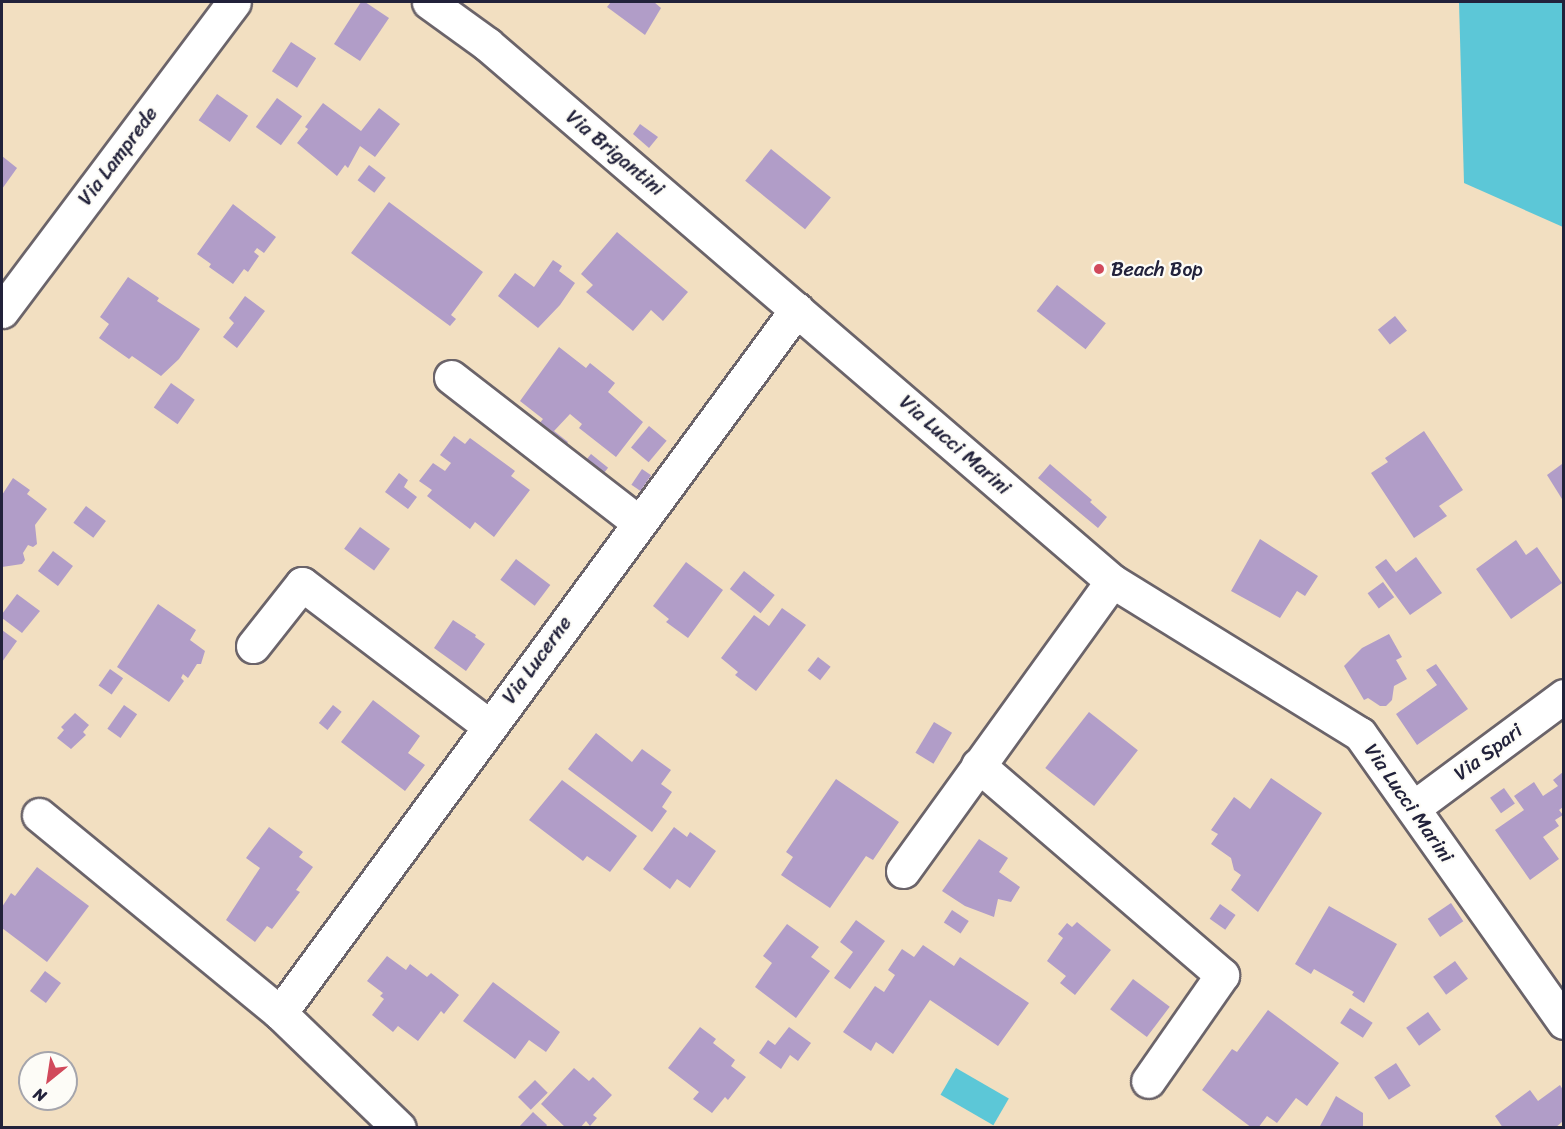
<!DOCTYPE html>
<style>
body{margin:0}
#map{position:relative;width:1565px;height:1129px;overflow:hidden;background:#f2dfc1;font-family:Sriracha,sans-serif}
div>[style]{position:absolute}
.water>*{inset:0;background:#5cc7d7;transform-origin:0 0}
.building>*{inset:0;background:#b19dc8;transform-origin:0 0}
.roads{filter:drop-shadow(2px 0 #6b646a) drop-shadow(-2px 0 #6b646a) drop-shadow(0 2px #6b646a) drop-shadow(0 -2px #6b646a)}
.minor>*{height:33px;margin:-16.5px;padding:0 16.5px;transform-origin:16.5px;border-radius:16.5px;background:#fff}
.dots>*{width:16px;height:16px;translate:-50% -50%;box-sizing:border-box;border:3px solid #fdfcf7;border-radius:50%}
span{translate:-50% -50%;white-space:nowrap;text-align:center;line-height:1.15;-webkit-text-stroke:4.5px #fdfcf7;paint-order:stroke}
.street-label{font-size:20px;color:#22223b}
.poi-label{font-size:20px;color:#22223b}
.left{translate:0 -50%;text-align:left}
.frame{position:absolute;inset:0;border:3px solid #22223b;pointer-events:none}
.north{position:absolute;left:18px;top:1051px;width:60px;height:60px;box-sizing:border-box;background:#fdfcf7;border:2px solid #a5a5ac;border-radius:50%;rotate:210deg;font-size:16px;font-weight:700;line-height:24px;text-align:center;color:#22223b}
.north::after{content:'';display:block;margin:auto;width:21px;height:27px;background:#d1495b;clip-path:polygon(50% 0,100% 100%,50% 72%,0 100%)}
</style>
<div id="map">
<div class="water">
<i style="clip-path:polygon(1459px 2px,1563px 2px,1563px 227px,1464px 183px)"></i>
<i style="left:956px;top:1068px;width:61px;height:31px;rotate:30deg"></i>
</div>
<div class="building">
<i style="clip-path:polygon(361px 2px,365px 2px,389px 18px,360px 61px,334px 44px)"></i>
<i style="clip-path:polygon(611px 2px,654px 2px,661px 8px,645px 35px,607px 7px)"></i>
<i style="left:291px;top:42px;width:30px;height:35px;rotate:33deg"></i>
<i style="left:217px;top:94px;width:38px;height:32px;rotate:35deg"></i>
<i style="left:277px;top:98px;width:31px;height:36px;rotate:36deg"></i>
<i style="clip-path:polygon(323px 103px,361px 131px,379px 108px,400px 124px,375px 157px,360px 146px,348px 168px,345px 165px,337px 176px,297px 143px,308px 129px,305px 127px)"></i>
<i style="clip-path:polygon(640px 124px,658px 137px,649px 148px,633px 134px)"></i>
<i style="left:771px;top:149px;width:77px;height:41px;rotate:39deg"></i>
<i style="clip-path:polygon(2px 156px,17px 168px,2px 189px)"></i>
<i style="left:369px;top:165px;width:21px;height:19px;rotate:37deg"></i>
<i style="clip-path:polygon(389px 202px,483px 272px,451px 315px,456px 319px,450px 326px,351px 253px)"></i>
<i style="clip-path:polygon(233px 204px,276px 237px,264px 253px,257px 248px,254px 252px,259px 256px,248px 272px,244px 269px,233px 284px,209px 267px,211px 264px,197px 254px)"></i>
<i style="clip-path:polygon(617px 232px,688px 292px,663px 321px,651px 310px,633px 331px,586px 292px,593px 285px,581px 274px)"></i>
<i style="clip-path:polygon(553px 260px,562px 266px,559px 271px,575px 283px,560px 305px,538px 328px,498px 296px,515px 273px,534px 287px)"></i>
<i style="clip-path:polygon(128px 277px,159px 298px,157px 301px,200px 329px,179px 359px,161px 376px,132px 356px,129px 359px,99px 338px,109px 324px,100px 317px)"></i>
<i style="left:1057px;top:285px;width:62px;height:33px;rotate:38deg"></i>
<i style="clip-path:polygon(245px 296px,265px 311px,237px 348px,223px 337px,234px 323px,229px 318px)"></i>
<i style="left:1395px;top:316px;width:19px;height:22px;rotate:51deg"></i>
<i style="clip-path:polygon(559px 347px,586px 368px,590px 363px,615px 383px,608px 392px,643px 422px,616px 457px,579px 428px,582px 424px,570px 414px,554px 431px,568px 442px,561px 451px,534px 430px,543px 419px,520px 401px)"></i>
<i style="left:171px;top:383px;width:29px;height:30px;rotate:35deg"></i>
<i style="left:649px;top:426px;width:23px;height:28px;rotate:40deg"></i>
<i style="clip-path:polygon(1424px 431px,1463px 490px,1439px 506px,1447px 516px,1414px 538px,1371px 473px,1388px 462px,1385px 458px)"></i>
<i style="clip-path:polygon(454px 436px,465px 444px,470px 438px,515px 471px,511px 476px,530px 490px,494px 537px,475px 522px,470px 529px,427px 496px,432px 490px,419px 481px,433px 463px,445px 471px,451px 463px,440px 455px)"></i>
<i style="left:591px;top:454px;width:22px;height:15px;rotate:39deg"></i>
<i style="clip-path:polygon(1050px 464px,1092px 500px,1090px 502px,1107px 517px,1098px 528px,1038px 478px)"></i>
<i style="clip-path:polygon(1562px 464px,1563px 498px,1562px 499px,1547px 475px)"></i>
<i style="left:642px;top:469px;width:11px;height:19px;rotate:34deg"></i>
<i style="clip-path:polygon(399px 473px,408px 480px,404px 487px,417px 497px,408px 509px,385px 492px)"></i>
<i style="clip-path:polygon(13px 478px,30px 490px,27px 494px,47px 509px,35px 525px,37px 544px,33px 547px,28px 545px,23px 553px,25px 560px,22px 564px,2px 567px,2px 495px)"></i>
<i style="left:86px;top:506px;width:25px;height:21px;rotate:37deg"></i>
<i style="left:360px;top:527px;width:37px;height:27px;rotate:36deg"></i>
<i style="clip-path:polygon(1260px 539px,1318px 576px,1305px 596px,1297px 591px,1280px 618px,1231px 591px)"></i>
<i style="clip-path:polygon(1516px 540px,1526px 555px,1537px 547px,1562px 583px,1511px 619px,1476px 569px)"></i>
<i style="left:53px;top:551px;width:25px;height:25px;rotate:37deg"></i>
<i style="clip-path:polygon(1416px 557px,1442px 593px,1410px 615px,1375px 567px,1386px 559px,1396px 572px)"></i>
<i style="left:516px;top:559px;width:43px;height:26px;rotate:37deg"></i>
<i style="clip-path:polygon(686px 562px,723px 590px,688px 638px,666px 622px,669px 619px,653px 606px)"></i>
<i style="left:744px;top:571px;width:39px;height:23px;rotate:38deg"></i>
<i style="left:1383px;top:582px;width:19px;height:19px;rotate:54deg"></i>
<i style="clip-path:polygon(17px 594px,40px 611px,22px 633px,2px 618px,2px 614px)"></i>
<i style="clip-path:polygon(158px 604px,196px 630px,190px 640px,205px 651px,201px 664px,197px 664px,188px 678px,183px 674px,181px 678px,184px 681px,169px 702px,117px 667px)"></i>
<i style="clip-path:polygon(782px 608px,806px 625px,756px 691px,735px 675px,738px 672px,721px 658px,754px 615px,769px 626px)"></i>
<i style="clip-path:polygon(453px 620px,476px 635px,475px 637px,485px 644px,466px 671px,434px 648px)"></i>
<i style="clip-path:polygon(2px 630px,17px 641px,2px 662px)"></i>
<i style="clip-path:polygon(1389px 634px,1402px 657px,1396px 660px,1407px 679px,1394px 686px,1392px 700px,1386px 706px,1380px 706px,1368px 698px,1364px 700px,1344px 666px,1362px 648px)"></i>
<i style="left:818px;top:657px;width:16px;height:17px;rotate:38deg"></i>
<i style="clip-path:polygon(1436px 664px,1468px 709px,1417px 745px,1396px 714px,1437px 685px,1426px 670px)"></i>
<i style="left:110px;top:669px;width:16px;height:20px;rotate:35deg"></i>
<i style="clip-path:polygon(373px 700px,420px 736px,408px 753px,425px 765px,405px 791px,341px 742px)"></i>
<i style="left:124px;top:705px;width:16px;height:29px;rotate:35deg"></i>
<i style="left:333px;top:705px;width:11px;height:23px;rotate:38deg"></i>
<i style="left:1089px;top:712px;width:62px;height:71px;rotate:38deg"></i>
<i style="clip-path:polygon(75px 713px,89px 725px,83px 732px,86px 735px,71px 749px,57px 738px,64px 730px,61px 727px)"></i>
<i style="left:934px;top:722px;width:21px;height:36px;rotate:31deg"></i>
<i style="clip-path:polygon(596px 733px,632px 762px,642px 749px,671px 770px,661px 784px,672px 792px,662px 807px,667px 811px,652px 832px,568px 769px)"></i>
<i style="clip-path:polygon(1563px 772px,1563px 807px,1559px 810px,1563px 815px,1555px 820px,1559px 826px,1543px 837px,1559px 859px,1530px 880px,1495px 830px,1524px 810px,1514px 796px,1534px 782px,1543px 796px,1558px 786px,1553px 780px)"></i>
<i style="clip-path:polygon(1271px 778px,1322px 813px,1258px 912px,1231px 890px,1241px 875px,1234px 870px,1231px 858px,1211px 844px,1218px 834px,1211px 830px,1234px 797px,1250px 809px)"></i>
<i style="clip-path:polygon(836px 779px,899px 822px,873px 860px,866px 856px,830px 908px,781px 875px,793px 857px,786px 852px)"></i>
<i style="clip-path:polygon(562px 780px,637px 836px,610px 872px,587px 856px,583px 861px,529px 820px)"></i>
<i style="left:1504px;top:788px;width:19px;height:17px;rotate:55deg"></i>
<i style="clip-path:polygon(269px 827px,303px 852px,299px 857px,313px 867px,296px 890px,300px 892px,272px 929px,267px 926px,255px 942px,226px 920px,260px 868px,246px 858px)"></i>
<i style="clip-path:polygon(674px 827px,687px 837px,690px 832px,716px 851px,690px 888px,677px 879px,670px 889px,643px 869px)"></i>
<i style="clip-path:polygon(979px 839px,1008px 858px,999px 872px,1020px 887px,1011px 902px,998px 899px,994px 917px,965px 906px,942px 891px)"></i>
<i style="clip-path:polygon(37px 867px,89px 906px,47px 962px,2px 928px,2px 907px,11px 893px,15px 896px)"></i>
<i style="left:1451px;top:903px;width:22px;height:28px;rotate:56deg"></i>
<i style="left:1220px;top:904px;width:19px;height:18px;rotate:35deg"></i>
<i style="clip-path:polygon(1329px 906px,1397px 944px,1364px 1003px,1352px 995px,1354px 992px,1314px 969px,1311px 974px,1295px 964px)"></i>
<i style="left:952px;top:910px;width:20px;height:15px;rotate:33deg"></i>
<i style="clip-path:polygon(856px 920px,885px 941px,850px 989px,834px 978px,853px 952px,840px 942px)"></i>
<i style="clip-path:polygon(1077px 922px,1111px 950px,1075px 995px,1060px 983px,1066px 976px,1047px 961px,1063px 938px,1058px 934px,1067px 923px,1072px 927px)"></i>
<i style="clip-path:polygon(787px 924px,819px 947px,811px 957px,830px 971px,796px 1018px,755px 987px,772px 963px,763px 956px)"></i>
<i style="clip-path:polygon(923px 945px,954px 966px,960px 957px,1029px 1003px,998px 1046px,930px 1000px,893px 1054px,876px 1042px,871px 1051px,843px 1032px,875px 986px,884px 992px,895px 975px,888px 970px,902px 949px,914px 957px)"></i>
<i style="clip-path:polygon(387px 956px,406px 970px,410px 964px,427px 977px,431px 973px,459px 995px,444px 1014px,441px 1011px,418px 1041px,398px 1026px,393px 1032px,372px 1015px,384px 999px,380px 996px,383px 993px,367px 981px)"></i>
<i style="left:1455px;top:961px;width:22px;height:27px;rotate:54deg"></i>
<i style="left:45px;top:971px;width:20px;height:25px;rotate:37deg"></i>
<i style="left:1133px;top:979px;width:46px;height:38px;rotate:37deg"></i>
<i style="clip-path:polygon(493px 982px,560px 1032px,546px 1052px,529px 1040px,515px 1059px,463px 1021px)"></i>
<i style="left:1350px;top:1008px;width:27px;height:18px;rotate:33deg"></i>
<i style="clip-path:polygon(1268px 1010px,1339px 1063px,1307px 1106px,1296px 1098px,1277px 1123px,1267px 1116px,1258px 1128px,1252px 1128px,1202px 1090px,1232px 1049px,1237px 1052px)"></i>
<i style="left:1428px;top:1012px;width:22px;height:27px;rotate:54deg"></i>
<i style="clip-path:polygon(700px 1027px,716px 1039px,713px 1043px,735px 1060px,731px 1066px,746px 1077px,728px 1100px,725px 1097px,712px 1113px,693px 1099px,699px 1092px,668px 1068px)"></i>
<i style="clip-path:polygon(789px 1027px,811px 1043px,798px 1061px,790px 1055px,781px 1069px,759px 1053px,768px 1040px,775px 1045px)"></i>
<i style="left:1396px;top:1063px;width:27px;height:26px;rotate:57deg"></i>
<i style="clip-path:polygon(574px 1068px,589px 1081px,593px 1077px,612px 1095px,593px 1115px,597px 1118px,590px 1126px,586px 1121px,580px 1128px,566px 1128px,541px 1104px)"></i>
<i style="left:535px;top:1080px;width:18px;height:24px;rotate:45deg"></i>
<i style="clip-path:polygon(1560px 1085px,1563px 1090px,1563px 1121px,1555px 1128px,1503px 1128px,1495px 1116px,1530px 1090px,1538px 1101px)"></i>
<i style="clip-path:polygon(1336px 1096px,1363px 1113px,1363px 1128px,1319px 1128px)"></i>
<i style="clip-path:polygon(533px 1112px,547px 1125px,545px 1128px,518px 1128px)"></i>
</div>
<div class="roads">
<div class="minor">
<i style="left:429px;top:2px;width:72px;rotate:35.9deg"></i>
<i style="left:487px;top:44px;width:824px;rotate:40.67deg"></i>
<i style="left:1112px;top:581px;width:291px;rotate:31.7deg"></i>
<i style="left:1360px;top:734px;width:353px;rotate:54.7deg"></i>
<i style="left:2px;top:311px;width:386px;rotate:-53.1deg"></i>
<i style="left:451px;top:377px;width:238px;rotate:37.8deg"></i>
<i style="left:253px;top:646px;width:79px;rotate:-51.7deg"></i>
<i style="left:302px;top:584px;width:235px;rotate:37.2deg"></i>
<i style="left:978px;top:765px;width:322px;rotate:40.7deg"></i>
<i style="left:1222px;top:975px;width:129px;rotate:124.9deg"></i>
<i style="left:1413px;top:808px;width:188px;rotate:-36.6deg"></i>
<i style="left:39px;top:815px;width:312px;rotate:39.4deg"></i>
<i style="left:280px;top:1013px;width:165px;rotate:44deg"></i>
<i style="left:903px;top:871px;width:357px;rotate:-54.2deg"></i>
<i style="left:280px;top:1013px;width:873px;rotate:-53.71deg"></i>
</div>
</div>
<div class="dots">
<i style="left:1099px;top:269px;background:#d1495b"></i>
</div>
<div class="street-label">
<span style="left:615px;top:153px;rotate:40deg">Via Brigantini</span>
<span style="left:118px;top:156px;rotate:-53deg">Via Lamprede</span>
<span style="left:955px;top:445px;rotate:41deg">Via Lucci Marini</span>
<span style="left:537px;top:660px;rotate:-54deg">Via Lucerne</span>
<span style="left:1488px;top:752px;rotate:-37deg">Via Spari</span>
<span style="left:1409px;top:803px;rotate:55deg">Via Lucci Marini</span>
</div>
<div class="poi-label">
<span class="left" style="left:1111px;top:269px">Beach Bop</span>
</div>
<div class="frame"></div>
<div class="north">N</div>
</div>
